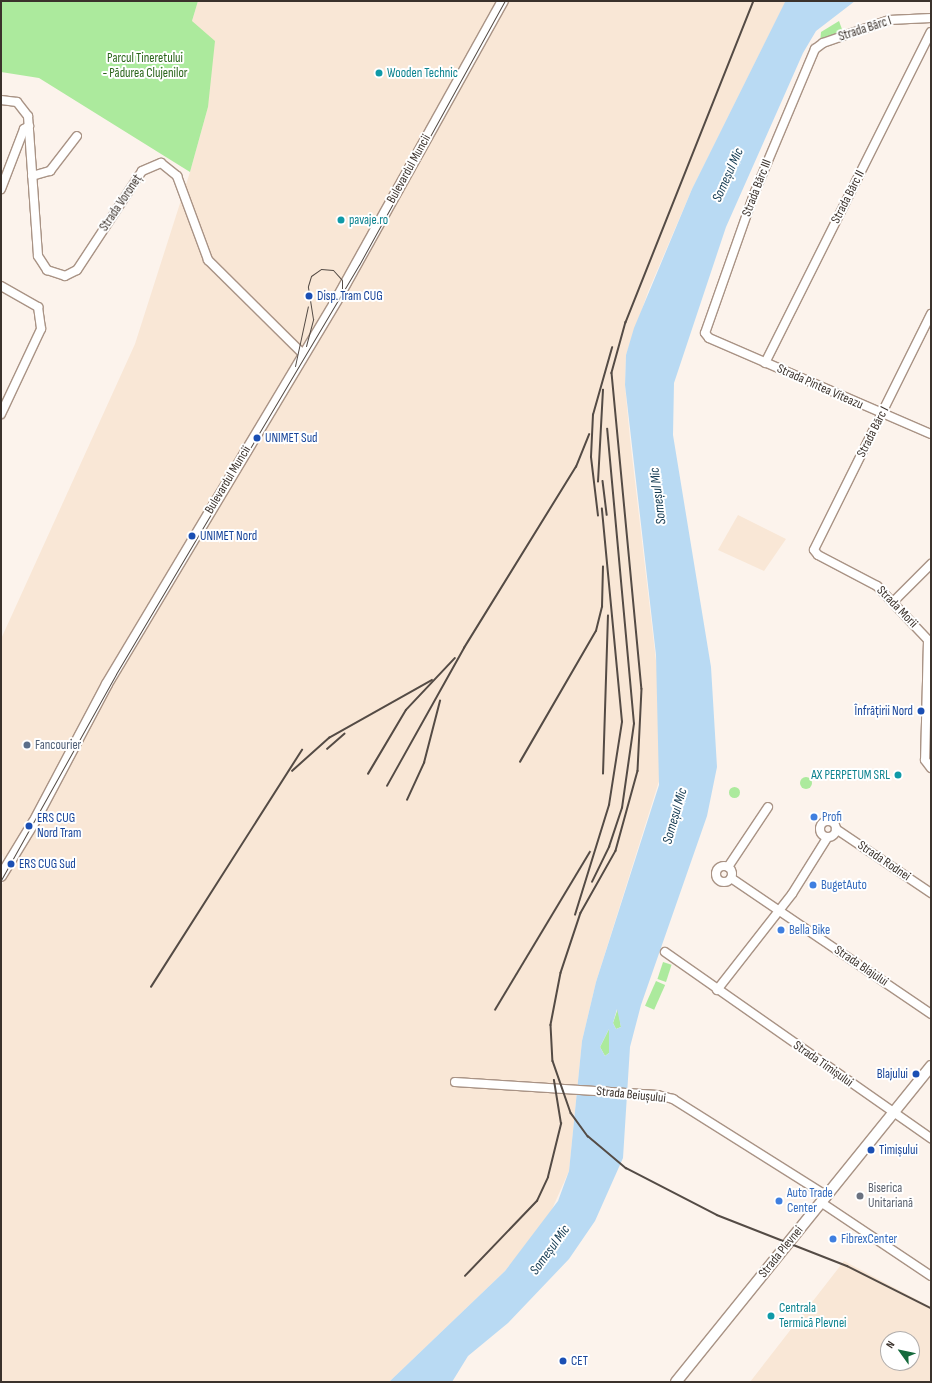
<!DOCTYPE html>
<meta charset="utf-8">
<style>
body{margin:0}
#map{position:relative;width:932px;height:1383px;overflow:hidden;background:#fcf3ec;font-family:"Sofia Sans Condensed",sans-serif}
div>[style]{position:absolute}
.industrial>*{inset:0;background:#f9e7d6}
.green>*{inset:0;background:#acea9d;transform-origin:0 0}
.round{border-radius:50%}
.water>*{inset:0;background:#b9daf3}
.roads{filter:drop-shadow(1px 0 #a99385) drop-shadow(-1px 0 #a99385) drop-shadow(0 1px #a99385) drop-shadow(0 -1px #a99385)}
.minor>*{height:8px;margin:-4px;padding:0 4px;transform-origin:4px;border-radius:4px;background:#fff}
.minor>.ring{margin:-4px;padding:0;box-sizing:content-box;background:none;border:8px solid #fff;border-radius:50%}
.major>*{height:10px;margin:-5px;padding:0 5px;transform-origin:5px;border-radius:5px;background:#fff}
.tram>*{height:1px;margin:-0.5px;padding:0 0.5px;transform-origin:0.5px;border-radius:0.5px;background:#544b45}
.rail>*{height:1.5px;margin:-0.75px;padding:0 0.75px;transform-origin:0.75px;border-radius:0.75px;background:#544b45}
.dots>*{width:11px;height:11px;translate:-50% -50%;box-sizing:border-box;border:2px solid #fff;border-radius:50%}
span{translate:-50% -50%;white-space:nowrap;text-align:center;line-height:1.15;-webkit-text-stroke:4px #fff;paint-order:stroke}
.street-label{font-size:13px;color:#3b322c}
.park-label{font-size:13px;color:#2a651a}
.culture-label{font-size:13px;color:#0d838f}
.left{translate:0 -50%;text-align:left}
.right{translate:-100% -50%;text-align:right}
.transit-label{font-size:13px;color:#164399}
.service-label{font-size:13px;color:#4e5e75}
.shop-label{font-size:13px;color:#366cbe}
.worship-label{font-size:13px;color:#5b616d}
.water-label{font-size:14px;color:#123951;font-style:italic}
.frame{position:absolute;inset:0;border:2px solid #3b322c;pointer-events:none}
.north{position:absolute;left:880px;top:1331px;width:40px;height:40px;box-sizing:border-box;background:#fff;border:1px solid #b1adab;border-radius:50%;rotate:303deg;font-size:11px;font-weight:700;line-height:16px;text-align:center;color:#3b322c}
.north::after{content:'';display:block;margin:auto;width:14px;height:18px;background:#156a3c;clip-path:polygon(50% 0,100% 100%,50% 72%,0 100%)}
</style>
<div id="map">
<div class="industrial">
<i style="clip-path:polygon(198px 1px,786px 1px,692px 189px,648px 292px,626px 355px,625px 385px,630px 439px,657px 669px,660px 778px,596px 982px,582px 1041px,569px 1171px,549px 1216px,505px 1271px,389px 1382px,1px 1382px,1px 886px,9px 872px,1px 851px,1px 639px,135px 344px,190px 172px,208px 107px,192px 21px)"></i>
<i style="clip-path:polygon(738px 515px,786px 539px,764px 571px,718px 550px)"></i>
<i style="clip-path:polygon(evenodd,844px 1261px,931px 1307px,931px 1382px,750px 1382px,844px 1261px,888px 1339px,912px 1339px,912px 1363px,888px 1363px,888px 1339px)"></i>
</div>
<div class="green">
<i style="clip-path:polygon(1px 1px,198px 1px,192px 21px,215px 41px,208px 107px,190px 172px,39px 78px,1px 72px)"></i>
<i style="clip-path:polygon(839px 21px,843px 32px,820px 43px,821px 32px)"></i>
<i class="round" style="left:800px;top:777px;width:12px;height:12px"></i>
<i class="round" style="left:728.5px;top:786.5px;width:11px;height:11px"></i>
<i style="left:663px;top:962px;width:9px;height:18px;rotate:18deg"></i>
<i style="left:656px;top:981px;width:10px;height:27px;rotate:24deg"></i>
<i style="clip-path:polygon(618px 1008px,621px 1027px,616px 1029px,613px 1023px)"></i>
<i style="clip-path:polygon(609px 1029px,609px 1053px,605px 1056px,600px 1047px)"></i>
</div>
<div class="water">
<i style="clip-path:polygon(evenodd,855px 1px,816px 31px,803px 53px,726px 227px,674px 383px,673px 435px,711px 667px,717px 767px,707px 816px,641px 1005px,630px 1047px,623px 1158px,595px 1221px,569px 1259px,508px 1323px,468px 1356px,452px 1382px,389px 1382px,505px 1271px,558px 1201px,569px 1171px,582px 1041px,596px 982px,659px 785px,656px 655px,625px 385px,626px 355px,634px 328px,692px 189px,785px 2px,855px 1px,617px 1009px,621px 1027px,616px 1029px,613px 1023px,617px 1009px,855px 1px,609px 1029px,609px 1053px,605px 1056px,600px 1047px,609px 1029px)"></i>
</div>
<div class="roads">
<div class="minor">
<i style="left:931px;top:18px;width:42px;rotate:177.3deg"></i>
<i style="left:889px;top:20px;width:70px;rotate:160.8deg"></i>
<i style="left:823px;top:43px;width:10px;rotate:143deg"></i>
<i style="left:815px;top:49px;width:157px;rotate:112.8deg"></i>
<i style="left:754px;top:194px;width:147px;rotate:109.4deg"></i>
<i style="left:705px;top:333px;width:6px;rotate:51deg"></i>
<i style="left:709px;top:338px;width:242px;rotate:23.4deg"></i>
<i style="left:1px;top:100px;width:16px;rotate:7deg"></i>
<i style="left:17px;top:102px;width:18px;rotate:52deg"></i>
<i style="left:28px;top:116px;width:140px;rotate:85.9deg"></i>
<i style="left:38px;top:256px;width:17px;rotate:57deg"></i>
<i style="left:47px;top:270px;width:19px;rotate:18deg"></i>
<i style="left:65px;top:276px;width:13px;rotate:-27deg"></i>
<i style="left:77px;top:270px;width:118px;rotate:-56.7deg"></i>
<i style="left:142px;top:171px;width:21px;rotate:-23deg"></i>
<i style="left:161px;top:163px;width:21px;rotate:39deg"></i>
<i style="left:177px;top:176px;width:90px;rotate:69.7deg"></i>
<i style="left:208px;top:260px;width:135px;rotate:44.7deg"></i>
<i style="left:32px;top:176px;width:19px;rotate:-16deg"></i>
<i style="left:50px;top:171px;width:44px;rotate:-52.4deg"></i>
<i style="left:1px;top:189px;width:64px;rotate:-69deg"></i>
<i style="left:24px;top:129px;width:6px;rotate:-31deg"></i>
<i style="left:1px;top:286px;width:43px;rotate:29.6deg"></i>
<i style="left:38px;top:307px;width:22px;rotate:82deg"></i>
<i style="left:41px;top:329px;width:94px;rotate:115.2deg"></i>
<i style="left:931px;top:314px;width:263px;rotate:116.4deg"></i>
<i style="left:814px;top:550px;width:6px;rotate:51deg"></i>
<i style="left:818px;top:555px;width:67px;rotate:27.7deg"></i>
<i style="left:877px;top:586px;width:74px;rotate:46.6deg"></i>
<i style="left:928px;top:640px;width:120px;rotate:91.4deg"></i>
<i style="left:925px;top:760px;width:10px;rotate:53deg"></i>
<i style="left:765px;top:363px;width:370px;rotate:-63.4deg"></i>
<i style="left:893px;top:602px;width:54px;rotate:-45deg"></i>
<i class="ring" style="left:820px;top:821px;width:8px;height:8px"></i>
<i style="left:836px;top:829px;width:115px;rotate:34deg"></i>
<i class="ring" style="left:716px;top:866px;width:8px;height:8px"></i>
<i style="left:728px;top:867px;width:72px;rotate:-56.3deg"></i>
<i style="left:731px;top:878px;width:242px;rotate:34.2deg"></i>
<i style="left:665px;top:952px;width:325px;rotate:35deg"></i>
<i style="left:717px;top:990px;width:122px;rotate:-52deg"></i>
<i style="left:792px;top:894px;width:66px;rotate:-58deg"></i>
<i style="left:455px;top:1082px;width:203px;rotate:3.7deg"></i>
<i style="left:658px;top:1095px;width:16px;rotate:15deg"></i>
<i style="left:673px;top:1099px;width:182px;rotate:32.2deg"></i>
<i style="left:822px;top:1203px;width:131px;rotate:33.8deg"></i>
</div>
<div class="major">
<i style="left:1px;top:876px;width:63px;rotate:-58.6deg"></i>
<i style="left:34px;top:822px;width:156px;rotate:-62.1deg"></i>
<i style="left:107px;top:684px;width:448px;rotate:-59.1deg"></i>
<i style="left:337px;top:299px;width:341px;rotate:-60.9deg"></i>
<i style="left:676px;top:1382px;width:406px;rotate:-51.1deg"></i>
</div>
</div>
<div class="tram">
<i style="left:306px;top:346px;width:28px;rotate:-75deg"></i>
<i style="left:313px;top:319px;width:33px;rotate:-99deg"></i>
<i style="left:308px;top:286px;width:10px;rotate:-73deg"></i>
<i style="left:311px;top:276px;width:12px;rotate:-35deg"></i>
<i style="left:321px;top:269px;width:12px;rotate:5deg"></i>
<i style="left:333px;top:270px;width:13px;rotate:48deg"></i>
<i style="left:342px;top:280px;width:13px;rotate:90deg"></i>
<i style="left:295px;top:366px;width:61px;rotate:-77.8deg"></i>
<i style="left:1px;top:880px;width:236px;rotate:-60.8deg"></i>
<i style="left:116px;top:674px;width:476px;rotate:-59.3deg"></i>
<i style="left:359px;top:265px;width:302px;rotate:-61.1deg"></i>
</div>
<div class="rail">
<i style="left:754px;top:1px;width:346px;rotate:111.7deg"></i>
<i style="left:626px;top:322px;width:53px;rotate:105.4deg"></i>
<i style="left:612px;top:373px;width:317px;rotate:84.6deg"></i>
<i style="left:642px;top:689px;width:82px;rotate:92.8deg"></i>
<i style="left:638px;top:771px;width:83px;rotate:105.4deg"></i>
<i style="left:616px;top:851px;width:71px;rotate:119.4deg"></i>
<i style="left:581px;top:913px;width:63px;rotate:108.4deg"></i>
<i style="left:561px;top:973px;width:53px;rotate:100.9deg"></i>
<i style="left:551px;top:1025px;width:36px;rotate:87deg"></i>
<i style="left:553px;top:1061px;width:55px;rotate:70.9deg"></i>
<i style="left:571px;top:1113px;width:29px;rotate:54deg"></i>
<i style="left:588px;top:1136px;width:50px;rotate:40.1deg"></i>
<i style="left:626px;top:1168px;width:102px;rotate:27.3deg"></i>
<i style="left:717px;top:1215px;width:140px;rotate:21.4deg"></i>
<i style="left:847px;top:1266px;width:94px;rotate:26.6deg"></i>
<i style="left:603px;top:481px;width:34px;rotate:83deg"></i>
<i style="left:598px;top:482px;width:92px;rotate:-86.9deg"></i>
<i style="left:598px;top:516px;width:59px;rotate:-96.8deg"></i>
<i style="left:591px;top:457px;width:42px;rotate:-87.3deg"></i>
<i style="left:593px;top:415px;width:70px;rotate:-74.2deg"></i>
<i style="left:327px;top:749px;width:23px;rotate:-41deg"></i>
<i style="left:520px;top:762px;width:151px;rotate:-59.9deg"></i>
<i style="left:596px;top:631px;width:25px;rotate:-76deg"></i>
<i style="left:602px;top:607px;width:40px;rotate:-88.6deg"></i>
<i style="left:292px;top:771px;width:50px;rotate:-41.7deg"></i>
<i style="left:329px;top:738px;width:118px;rotate:-29.4deg"></i>
<i style="left:368px;top:774px;width:74px;rotate:-59.3deg"></i>
<i style="left:406px;top:710px;width:71px;rotate:-46.7deg"></i>
<i style="left:603px;top:774px;width:158px;rotate:-88.2deg"></i>
<i style="left:387px;top:786px;width:158px;rotate:-60.8deg"></i>
<i style="left:464px;top:648px;width:213px;rotate:-58.3deg"></i>
<i style="left:576px;top:467px;width:35px;rotate:-68deg"></i>
<i style="left:407px;top:800px;width:41px;rotate:-65.3deg"></i>
<i style="left:424px;top:763px;width:64px;rotate:-75.5deg"></i>
<i style="left:592px;top:882px;width:39px;rotate:-64deg"></i>
<i style="left:609px;top:847px;width:41px;rotate:-71.6deg"></i>
<i style="left:622px;top:808px;width:85px;rotate:-81.9deg"></i>
<i style="left:634px;top:724px;width:296px;rotate:-95.2deg"></i>
<i style="left:575px;top:915px;width:115px;rotate:-72.8deg"></i>
<i style="left:609px;top:805px;width:84px;rotate:-81.1deg"></i>
<i style="left:622px;top:722px;width:214px;rotate:-95.4deg"></i>
<i style="left:151px;top:987px;width:281px;rotate:-57.5deg"></i>
<i style="left:495px;top:1010px;width:184px;rotate:-59deg"></i>
<i style="left:465px;top:1276px;width:104px;rotate:-46.2deg"></i>
<i style="left:537px;top:1201px;width:26px;rotate:-65deg"></i>
<i style="left:548px;top:1177px;width:55px;rotate:-76.2deg"></i>
<i style="left:561px;top:1124px;width:44px;rotate:-99.2deg"></i>
</div>
<div class="dots">
<i style="left:379px;top:73px;background:#0f9aa8"></i>
<i style="left:341px;top:220px;background:#0f9aa8"></i>
<i style="left:309px;top:296px;background:#1a4fb4"></i>
<i style="left:257px;top:438px;background:#1a4fb4"></i>
<i style="left:192px;top:536px;background:#1a4fb4"></i>
<i style="left:921px;top:711px;background:#1a4fb4"></i>
<i style="left:27px;top:745px;background:#5c6f8a"></i>
<i style="left:898px;top:775px;background:#0f9aa8"></i>
<i style="left:814px;top:817px;background:#3f7fe0"></i>
<i style="left:29px;top:826px;background:#1a4fb4"></i>
<i style="left:11px;top:864px;background:#1a4fb4"></i>
<i style="left:813px;top:885px;background:#3f7fe0"></i>
<i style="left:781px;top:930px;background:#3f7fe0"></i>
<i style="left:916px;top:1074px;background:#1a4fb4"></i>
<i style="left:871px;top:1150px;background:#1a4fb4"></i>
<i style="left:860px;top:1196px;background:#6b7280"></i>
<i style="left:779px;top:1201px;background:#3f7fe0"></i>
<i style="left:833px;top:1239px;background:#3f7fe0"></i>
<i style="left:771px;top:1316px;background:#0f9aa8"></i>
<i style="left:563px;top:1361px;background:#1a4fb4"></i>
</div>
<div class="street-label">
<span style="left:865px;top:29px;rotate:-18deg">Strada Bărc I</span>
<span style="left:409px;top:169px;rotate:-61deg">Bulevardul Muncii</span>
<span style="left:757px;top:188px;rotate:-69deg">Strada Bărc III</span>
<span style="left:848px;top:197px;rotate:-63deg">Strada Bărc II</span>
<span style="left:121px;top:203px;rotate:-56deg">Strada Voroneț</span>
<span style="left:820px;top:387px;rotate:24deg">Strada Pintea Viteazu</span>
<span style="left:873px;top:432px;rotate:-63deg">Strada Bărc I</span>
<span style="left:228px;top:480px;rotate:-59deg">Bulevardul Muncii</span>
<span style="left:897px;top:607px;rotate:46deg">Strada Morii</span>
<span style="left:884px;top:861px;rotate:34deg">Strada Rodnei</span>
<span style="left:861px;top:966px;rotate:34deg">Strada Blajului</span>
<span style="left:823px;top:1064px;rotate:35deg">Strada Timișului</span>
<span style="left:631px;top:1095px;rotate:6deg">Strada Beiușului</span>
<span style="left:781px;top:1252px;rotate:-51deg">Strada Plevnei</span>
</div>
<div class="park-label">
<span style="left:145px;top:66px">Parcul Tineretului<br>- Pădurea Clujenilor</span>
</div>
<div class="culture-label">
<span class="left" style="left:387px;top:73px">Wooden Technic</span>
<span class="left" style="left:349px;top:220px">pavaje.ro</span>
<span class="right" style="left:890px;top:775px">AX PERPETUM SRL</span>
<span class="left" style="left:779px;top:1316px">Centrala<br>Termică Plevnei</span>
</div>
<div class="transit-label">
<span class="left" style="left:317px;top:296px">Disp. Tram CUG</span>
<span class="left" style="left:265px;top:438px">UNIMET Sud</span>
<span class="left" style="left:200px;top:536px">UNIMET Nord</span>
<span class="right" style="left:913px;top:711px">Înfrățirii Nord</span>
<span class="left" style="left:37px;top:826px">ERS CUG<br>Nord Tram</span>
<span class="left" style="left:19px;top:864px">ERS CUG Sud</span>
<span class="right" style="left:908px;top:1074px">Blajului</span>
<span class="left" style="left:879px;top:1150px">Timișului</span>
<span class="left" style="left:571px;top:1361px">CET</span>
</div>
<div class="service-label">
<span class="left" style="left:35px;top:745px">Fancourier</span>
</div>
<div class="shop-label">
<span class="left" style="left:822px;top:817px">Profi</span>
<span class="left" style="left:821px;top:885px">BugetAuto</span>
<span class="left" style="left:789px;top:930px">Bella Bike</span>
<span class="left" style="left:787px;top:1201px">Auto Trade<br>Center</span>
<span class="left" style="left:841px;top:1239px">FibrexCenter</span>
</div>
<div class="worship-label">
<span class="left" style="left:868px;top:1196px">Biserica<br>Unitariană</span>
</div>
<div class="water-label">
<span style="left:728px;top:175px;rotate:-66deg">Someșul Mic</span>
<span style="left:658px;top:496px;rotate:-97deg">Someșul Mic</span>
<span style="left:675px;top:816px;rotate:-74deg">Someșul Mic</span>
<span style="left:550px;top:1250px;rotate:-54deg">Someșul Mic</span>
</div>
<div class="frame"></div>
<div class="north">N</div>
</div>
